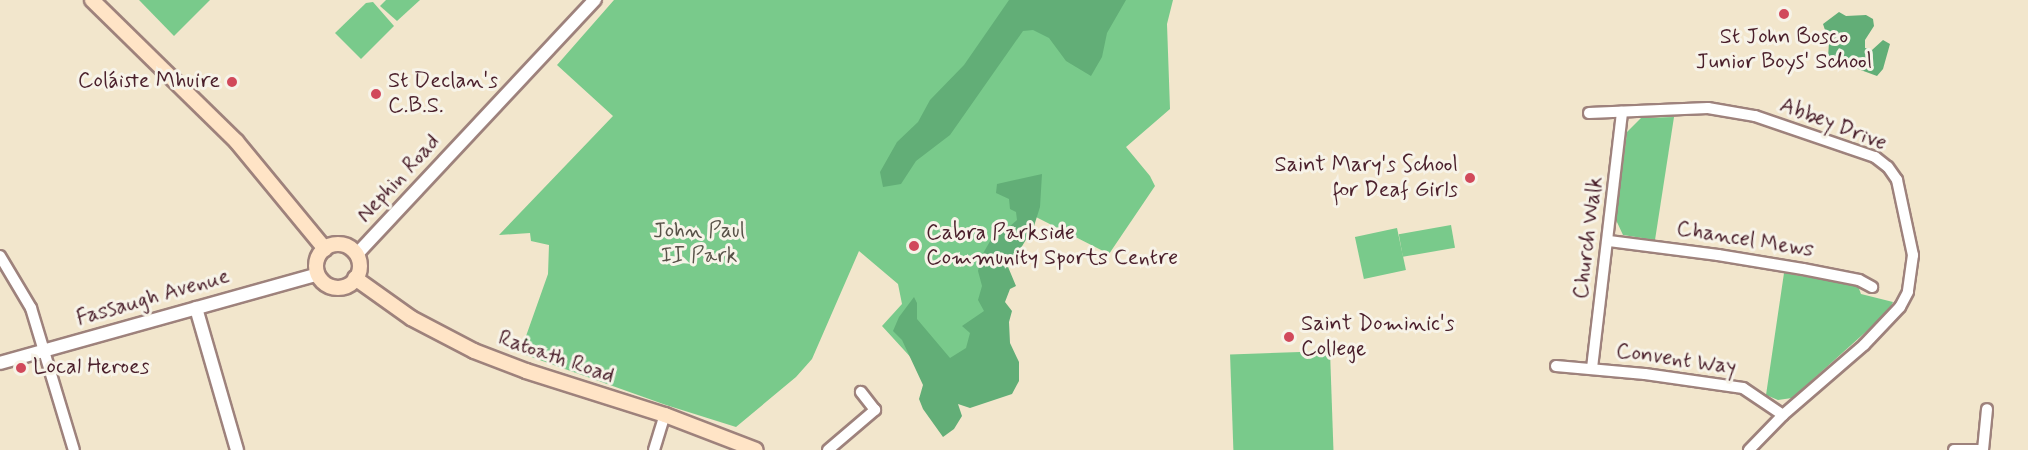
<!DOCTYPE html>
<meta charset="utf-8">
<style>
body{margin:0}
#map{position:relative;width:2028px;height:450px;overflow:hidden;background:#f2e6cc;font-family:Mynerve,sans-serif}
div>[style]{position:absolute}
.green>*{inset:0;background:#79ca8b;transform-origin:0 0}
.forest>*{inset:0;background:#62ae77}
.roads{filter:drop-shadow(2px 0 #9e827c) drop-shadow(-2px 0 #9e827c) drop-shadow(0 2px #9e827c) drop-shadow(0 -2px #9e827c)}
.minor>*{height:10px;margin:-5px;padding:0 5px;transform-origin:5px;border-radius:5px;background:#fff}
.tertiary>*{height:12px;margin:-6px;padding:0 6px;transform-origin:6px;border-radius:6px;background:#fff}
.secondary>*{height:14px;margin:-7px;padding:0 7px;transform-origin:7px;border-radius:7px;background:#ffe4c6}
.secondary>.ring{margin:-7px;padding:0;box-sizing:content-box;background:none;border:14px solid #ffe4c6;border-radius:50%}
.dots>*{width:16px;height:16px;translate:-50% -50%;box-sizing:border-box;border:3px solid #f7f3e8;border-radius:50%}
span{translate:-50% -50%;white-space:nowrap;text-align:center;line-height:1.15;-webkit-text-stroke:6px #f7f3e8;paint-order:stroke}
.poi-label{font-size:22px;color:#4a1f2b}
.left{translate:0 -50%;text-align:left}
.right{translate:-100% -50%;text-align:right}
.street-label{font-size:22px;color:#4a1f2b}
.park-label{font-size:22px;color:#585248}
</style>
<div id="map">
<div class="green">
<i style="clip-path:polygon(139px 0,210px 0,174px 36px)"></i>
<i style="clip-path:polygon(386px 0,420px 0,397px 21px,380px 6px)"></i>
<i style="clip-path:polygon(614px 0,1173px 0,1167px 24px,1170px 109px,1126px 147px,1150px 176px,1155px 186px,1109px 254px,1030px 214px,996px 249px,1000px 330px,947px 397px,882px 326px,902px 304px,898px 284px,859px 251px,812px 359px,796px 377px,736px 427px,666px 405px,520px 353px,548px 274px,549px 245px,531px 241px,530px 233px,499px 235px,613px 116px,557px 65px)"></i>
<i style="clip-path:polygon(373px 2px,394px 26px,361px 59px,335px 33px,366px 3px)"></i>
<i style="clip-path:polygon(1674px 117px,1655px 240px,1623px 235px,1616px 220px,1627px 132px,1641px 118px)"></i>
<i style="left:1451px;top:225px;width:23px;height:53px;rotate:80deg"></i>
<i style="left:1397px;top:228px;width:43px;height:43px;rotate:78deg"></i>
<i style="clip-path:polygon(1784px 273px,1858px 286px,1861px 294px,1893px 302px,1888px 312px,1792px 398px,1778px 400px,1766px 395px)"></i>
<i style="left:1330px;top:351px;width:99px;height:100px;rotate:88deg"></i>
</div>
<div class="forest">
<i style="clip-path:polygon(1009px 0,1126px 0,1107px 33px,1102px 57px,1091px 76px,1066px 61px,1049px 38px,1033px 30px,1023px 31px,950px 135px,916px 161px,901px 184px,883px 187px,880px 172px,897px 142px,918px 122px,930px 100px,964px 65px)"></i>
<i style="clip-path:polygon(1839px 12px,1846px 16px,1866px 15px,1873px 19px,1874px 26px,1865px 40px,1865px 48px,1872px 50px,1883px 40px,1890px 44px,1883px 69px,1877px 76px,1828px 58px,1829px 42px,1823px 24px)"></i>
<i style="clip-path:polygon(1042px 174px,1040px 207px,1034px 226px,1021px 248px,1006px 262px,1016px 286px,1010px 289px,1005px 302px,1012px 311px,1009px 322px,1010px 343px,1019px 362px,1019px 381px,1012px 394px,970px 408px,958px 404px,962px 416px,954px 429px,943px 437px,923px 409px,919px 399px,923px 385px,902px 340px,893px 331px,899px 317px,914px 297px,917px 303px,917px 319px,950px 358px,966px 348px,970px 333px,962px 326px,984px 311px,978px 300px,982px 286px,978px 271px,981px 257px,997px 229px,1009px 227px,1017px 220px,1016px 212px,1010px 209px,1009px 199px,996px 193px,997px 184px)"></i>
</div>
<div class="roads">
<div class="minor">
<i style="left:1589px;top:113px;width:119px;rotate:-2.4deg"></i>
<i style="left:1708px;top:108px;width:48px;rotate:9.7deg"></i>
<i style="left:1755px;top:116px;width:127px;rotate:18.9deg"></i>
<i style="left:1875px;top:157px;width:16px;rotate:38deg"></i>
<i style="left:1888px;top:167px;width:16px;rotate:55deg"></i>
<i style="left:1897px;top:180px;width:77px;rotate:78deg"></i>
<i style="left:1913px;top:255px;width:37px;rotate:98deg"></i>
<i style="left:1908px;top:292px;width:17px;rotate:118deg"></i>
<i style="left:1900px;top:307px;width:52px;rotate:133.5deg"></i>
<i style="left:1864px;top:345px;width:107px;rotate:139.2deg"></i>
<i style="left:1783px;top:415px;width:49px;rotate:134.2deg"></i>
<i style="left:1609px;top:241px;width:110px;rotate:7.3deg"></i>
<i style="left:1718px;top:255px;width:86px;rotate:9.4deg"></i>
<i style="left:1803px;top:269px;width:57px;rotate:11.1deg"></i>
<i style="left:1859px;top:280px;width:15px;rotate:28deg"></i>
<i style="left:0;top:256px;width:61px;rotate:59.2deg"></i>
<i style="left:31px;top:308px;width:148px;rotate:73.2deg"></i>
<i style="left:1556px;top:366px;width:89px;rotate:5.1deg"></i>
<i style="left:1645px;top:374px;width:99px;rotate:8.1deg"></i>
<i style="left:1743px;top:388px;width:48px;rotate:34deg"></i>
<i style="left:1592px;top:368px;width:258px;rotate:-83.3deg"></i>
<i style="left:654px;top:450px;width:37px;rotate:-73deg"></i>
<i style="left:828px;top:450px;width:62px;rotate:-40.4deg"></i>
<i style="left:875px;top:410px;width:23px;rotate:-128deg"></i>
<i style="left:1954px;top:450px;width:29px"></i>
<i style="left:1983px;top:450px;width:41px;rotate:-84.4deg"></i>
</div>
<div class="tertiary">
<i style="left:357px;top:254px;width:348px;rotate:-46.9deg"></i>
<i style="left:196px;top:308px;width:148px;rotate:73.9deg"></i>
<i style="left:0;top:363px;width:330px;rotate:-15.6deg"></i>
</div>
<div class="secondary">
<i style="left:92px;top:0;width:202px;rotate:44.4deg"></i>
<i style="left:236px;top:141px;width:140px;rotate:50.5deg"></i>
<i class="ring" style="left:316px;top:244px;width:30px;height:30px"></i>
<i style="left:355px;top:278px;width:69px;rotate:35.5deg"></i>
<i style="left:411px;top:318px;width:71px;rotate:27.6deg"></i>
<i style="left:474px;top:351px;width:56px;rotate:21deg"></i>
<i style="left:526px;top:371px;width:146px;rotate:17.6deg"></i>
<i style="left:665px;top:415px;width:97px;rotate:21deg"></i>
</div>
</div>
<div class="dots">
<i style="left:1784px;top:14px;background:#d1495b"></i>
<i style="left:232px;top:82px;background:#d1495b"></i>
<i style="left:376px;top:94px;background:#d1495b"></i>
<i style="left:1470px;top:178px;background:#d1495b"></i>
<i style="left:914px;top:246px;background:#d1495b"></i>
<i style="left:1289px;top:337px;background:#d1495b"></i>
<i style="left:21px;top:368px;background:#d1495b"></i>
</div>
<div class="poi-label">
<span style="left:1784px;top:50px">St John Bosco<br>Junior Boys' School</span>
<span class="left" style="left:388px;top:94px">St Declan's<br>C.B.S.</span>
<span class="right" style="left:220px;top:82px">Coláiste Mhuire</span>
<span class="right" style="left:1458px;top:178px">Saint Mary's School<br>for Deaf Girls</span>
<span class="left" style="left:926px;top:246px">Cabra Parkside<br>Community Sports Centre</span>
<span class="left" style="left:1301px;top:337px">Saint Dominic's<br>College</span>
<span class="left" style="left:33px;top:368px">Local Heroes</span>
</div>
<div class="street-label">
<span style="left:1833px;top:125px;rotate:21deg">Abbey Drive</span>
<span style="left:399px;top:179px;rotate:-47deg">Nephin Road</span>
<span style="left:1589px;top:238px;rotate:-83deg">Church Walk</span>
<span style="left:1745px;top:240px;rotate:9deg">Chancel Mews</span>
<span style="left:153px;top:298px;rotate:-16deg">Fassaugh Avenue</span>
<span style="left:556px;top:358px;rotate:19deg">Ratoath Road</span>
<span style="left:1676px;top:360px;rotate:8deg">Convent Way</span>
</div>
<div class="park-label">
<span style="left:699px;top:244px">John Paul<br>II Park</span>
</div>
</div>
